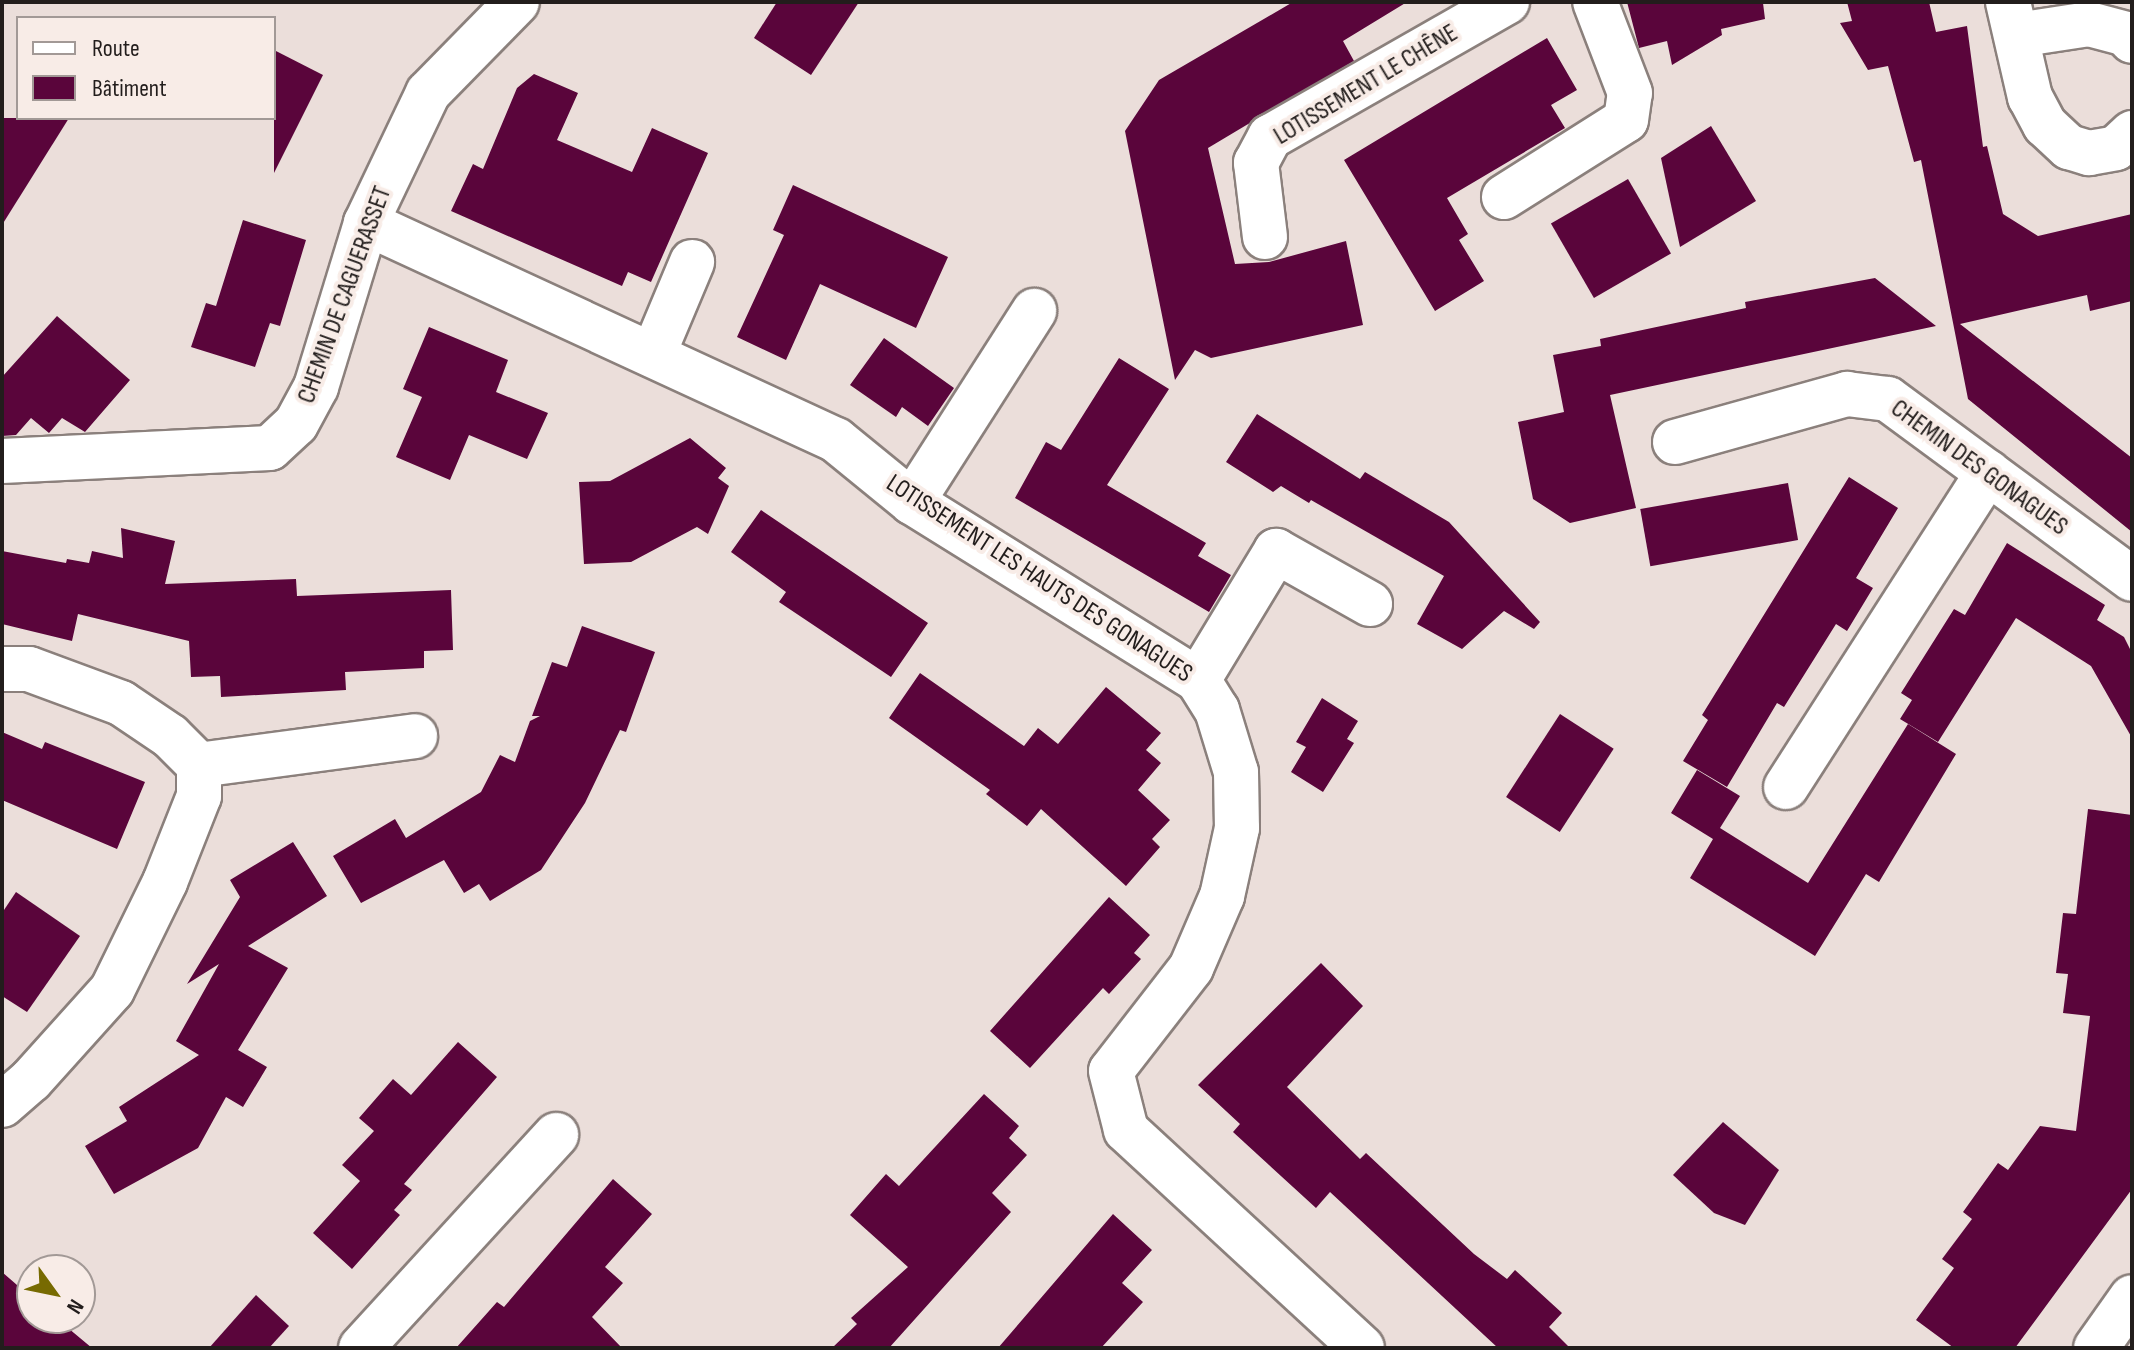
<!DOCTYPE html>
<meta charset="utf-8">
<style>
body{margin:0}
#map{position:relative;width:2134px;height:1350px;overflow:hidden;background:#ebdeda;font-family:"Sofia Sans Condensed",sans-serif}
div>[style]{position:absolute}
.building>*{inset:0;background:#5a053b;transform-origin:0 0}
.roads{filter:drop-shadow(2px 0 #8b807c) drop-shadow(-2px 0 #8b807c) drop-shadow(0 2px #8b807c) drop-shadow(0 -2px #8b807c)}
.minor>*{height:44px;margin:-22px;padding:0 22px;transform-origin:22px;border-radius:22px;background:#fff}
span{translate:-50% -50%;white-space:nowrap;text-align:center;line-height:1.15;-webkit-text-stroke:8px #f8ece7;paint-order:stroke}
.street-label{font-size:26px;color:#221d1c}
.frame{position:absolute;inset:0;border:4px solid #221d1c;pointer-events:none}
.legend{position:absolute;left:16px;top:16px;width:260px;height:104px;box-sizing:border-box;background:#f8ece7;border:2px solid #a29996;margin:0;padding:10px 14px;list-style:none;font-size:24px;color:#221d1c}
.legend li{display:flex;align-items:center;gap:16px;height:40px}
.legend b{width:40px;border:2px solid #a29996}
.north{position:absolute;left:16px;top:1254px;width:80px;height:80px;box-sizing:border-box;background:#f8ece7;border:2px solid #a29996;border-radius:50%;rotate:123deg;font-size:22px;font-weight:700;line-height:32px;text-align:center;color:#221d1c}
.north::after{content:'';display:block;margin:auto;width:28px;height:36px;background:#776a01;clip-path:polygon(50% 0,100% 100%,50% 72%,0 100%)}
</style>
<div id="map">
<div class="building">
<i style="clip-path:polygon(777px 2px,859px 2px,811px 75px,754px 38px)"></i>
<i style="clip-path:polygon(1293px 2px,1407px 2px,1343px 41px,1354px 61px,1208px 148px,1235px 264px,1269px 262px,1346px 241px,1363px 325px,1211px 358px,1195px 350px,1175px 380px,1125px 131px,1159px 80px)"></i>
<i style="clip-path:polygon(1627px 2px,1763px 3px,1765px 19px,1721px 29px,1722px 35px,1672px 65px,1667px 41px,1639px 48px)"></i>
<i style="clip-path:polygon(1847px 2px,1929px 2px,1936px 32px,1967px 26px,1983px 147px,1987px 146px,2003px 214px,2038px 236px,2132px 214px,2132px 301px,2090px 311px,2087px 295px,1960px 324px,2132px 458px,2132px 532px,1968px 399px,1921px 160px,1914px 162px,1888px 66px,1868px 70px,1840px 23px,1852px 21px)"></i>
<i style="clip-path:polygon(1547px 38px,1577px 90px,1551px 105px,1565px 128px,1447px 198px,1468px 234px,1459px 240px,1484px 281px,1435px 311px,1344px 160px)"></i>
<i style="clip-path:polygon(274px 50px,323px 75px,274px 173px)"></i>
<i style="clip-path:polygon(534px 74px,578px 93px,557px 140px,632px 172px,652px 128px,708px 153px,651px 282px,628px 272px,622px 286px,451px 211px,473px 164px,483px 169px,517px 88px)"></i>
<i style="clip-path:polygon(2px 118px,69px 118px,2px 225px)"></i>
<i style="clip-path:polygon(1711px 126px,1756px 201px,1680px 247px,1661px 158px)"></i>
<i style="left:1628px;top:179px;width:86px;height:89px;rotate:60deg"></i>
<i style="clip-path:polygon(793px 185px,948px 257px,916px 328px,820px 284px,786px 360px,737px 337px,784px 235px,773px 230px)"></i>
<i style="clip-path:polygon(243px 220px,306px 240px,280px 326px,270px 323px,255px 367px,191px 347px,206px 303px,216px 306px)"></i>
<i style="clip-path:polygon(1875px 278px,1936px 326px,1610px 395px,1636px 508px,1570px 523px,1533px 499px,1518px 422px,1564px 412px,1553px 355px,1601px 346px,1600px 339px,1746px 308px,1745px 302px)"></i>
<i style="clip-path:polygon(57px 316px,130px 380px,85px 432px,62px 418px,49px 433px,31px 418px,16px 435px,2px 436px,2px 377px)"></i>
<i style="clip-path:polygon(429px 327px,508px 360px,496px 392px,548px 413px,527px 459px,469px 435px,450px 480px,396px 457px,422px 397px,403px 389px)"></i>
<i style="clip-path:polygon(884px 338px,954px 388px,928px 426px,902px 407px,896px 417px,850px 385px)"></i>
<i style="clip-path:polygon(1119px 358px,1169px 389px,1107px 485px,1206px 543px,1198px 556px,1231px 575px,1209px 612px,1015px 498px,1046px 442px,1061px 450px)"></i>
<i style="clip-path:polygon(1257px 414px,1360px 479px,1365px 472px,1449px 522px,1540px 622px,1534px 629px,1504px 611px,1462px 649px,1417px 624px,1444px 576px,1311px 500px,1309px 503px,1281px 486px,1273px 492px,1226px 462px)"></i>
<i style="clip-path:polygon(690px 438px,726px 468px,718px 478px,729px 486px,708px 534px,697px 527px,631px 562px,584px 564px,579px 482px,610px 481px)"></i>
<i style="clip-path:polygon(1849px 477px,1898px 508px,1856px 578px,1873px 588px,1847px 631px,1836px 624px,1784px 707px,1777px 703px,1727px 787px,1683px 761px,1708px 720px,1702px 715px)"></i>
<i style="left:1788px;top:483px;width:58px;height:150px;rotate:80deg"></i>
<i style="clip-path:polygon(761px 510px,928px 623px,891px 677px,779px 602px,786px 592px,731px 552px)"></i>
<i style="clip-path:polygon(121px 528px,175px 541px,165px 584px,296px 579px,297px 596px,451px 590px,453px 650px,424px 651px,424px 668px,345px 672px,346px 690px,221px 697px,220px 676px,191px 677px,189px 641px,78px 614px,72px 641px,2px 624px,2px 551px,66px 563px,67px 559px,89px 563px,92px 551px,123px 558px)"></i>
<i style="clip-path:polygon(2007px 543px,2105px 605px,2097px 620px,2124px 637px,2132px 653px,2132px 738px,2091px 666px,2016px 618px,1938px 742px,1900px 719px,1912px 700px,1901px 693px,1954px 609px,1965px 615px)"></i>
<i style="clip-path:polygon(582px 626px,655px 652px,626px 732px,620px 730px,585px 803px,541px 870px,490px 901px,479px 884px,464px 893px,444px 860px,361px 903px,333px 856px,395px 819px,406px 838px,481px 792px,500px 755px,515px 762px,530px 721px,540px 716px,532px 716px,552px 662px,567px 667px)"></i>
<i style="clip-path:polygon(920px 673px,1024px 746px,1038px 728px,1058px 744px,1106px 687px,1161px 733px,1146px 750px,1161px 763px,1138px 790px,1170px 820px,1152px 839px,1160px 847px,1126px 886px,1041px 809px,1027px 826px,986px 794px,990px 790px,889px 718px)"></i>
<i style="clip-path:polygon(1322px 698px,1358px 721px,1347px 739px,1354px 743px,1323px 792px,1291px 772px,1306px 747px,1296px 742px)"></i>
<i style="left:1560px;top:714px;width:64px;height:99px;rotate:33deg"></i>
<i style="clip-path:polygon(1908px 724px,1956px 754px,1879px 882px,1866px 874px,1815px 956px,1690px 878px,1713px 839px,1671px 813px,1697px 770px,1740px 796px,1720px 828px,1808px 883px)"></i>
<i style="clip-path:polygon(2px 732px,42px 749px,45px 742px,145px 782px,117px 849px,2px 800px)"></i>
<i style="clip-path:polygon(2088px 809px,2132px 815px,2132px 1189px,2015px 1348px,1954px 1348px,1916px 1320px,1954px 1268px,1942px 1259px,1972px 1219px,1963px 1212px,1998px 1163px,2008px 1170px,2040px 1126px,2076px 1131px,2090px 1016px,2063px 1013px,2068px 974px,2056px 973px,2063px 913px,2076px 914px)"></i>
<i style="clip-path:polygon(293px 842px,327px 896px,248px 946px,288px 968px,238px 1050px,267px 1067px,243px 1107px,226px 1097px,198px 1148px,114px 1194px,85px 1146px,127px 1121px,119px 1107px,199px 1055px,176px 1041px,219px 964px,187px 984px,240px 897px,230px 880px)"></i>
<i style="clip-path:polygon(16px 892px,80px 936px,27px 1012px,2px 996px,2px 913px)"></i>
<i style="clip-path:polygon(1109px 897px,1150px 935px,1134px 953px,1141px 959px,1109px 994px,1103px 988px,1030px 1068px,990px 1031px)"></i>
<i style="clip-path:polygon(1321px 963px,1363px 1006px,1287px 1087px,1360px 1159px,1366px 1153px,1474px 1254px,1507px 1279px,1515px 1270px,1562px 1313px,1549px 1327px,1570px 1348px,1498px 1348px,1330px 1192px,1316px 1208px,1233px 1132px,1240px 1124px,1198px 1085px)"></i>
<i style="clip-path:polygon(458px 1042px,497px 1077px,404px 1184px,412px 1190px,394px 1210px,400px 1215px,352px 1269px,313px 1233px,360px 1181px,342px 1165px,374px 1131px,359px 1118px,393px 1079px,411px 1095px)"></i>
<i style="clip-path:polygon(984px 1094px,1019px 1126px,1009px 1138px,1027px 1155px,992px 1193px,1011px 1212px,889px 1348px,832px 1348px,857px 1324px,851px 1318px,908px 1267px,850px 1215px,886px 1174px,899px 1186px)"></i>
<i style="clip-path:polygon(1723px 1122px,1779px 1170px,1745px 1225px,1714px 1213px,1673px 1175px)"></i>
<i style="clip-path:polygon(613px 1179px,652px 1214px,605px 1267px,623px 1283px,592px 1317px,622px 1348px,456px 1348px,497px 1302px,504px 1307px)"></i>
<i style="clip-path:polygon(1113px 1214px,1152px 1250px,1122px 1283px,1143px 1302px,1101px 1348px,998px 1348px)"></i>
<i style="clip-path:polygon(2px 1272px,32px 1298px,32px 1318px,56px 1318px,92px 1348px,2px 1348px)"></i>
<i style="clip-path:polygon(256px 1295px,289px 1326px,269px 1348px,209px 1348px)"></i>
</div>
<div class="roads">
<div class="minor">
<i style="left:2008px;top:2px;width:98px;rotate:77deg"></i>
<i style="left:2030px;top:97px;width:32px;rotate:62deg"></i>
<i style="left:2045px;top:125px;width:33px;rotate:43deg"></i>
<i style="left:2069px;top:147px;width:21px;rotate:17deg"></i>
<i style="left:2089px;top:153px;width:27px;rotate:-10deg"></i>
<i style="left:2116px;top:148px;width:22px;rotate:-43deg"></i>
<i style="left:2017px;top:35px;width:73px;rotate:-8.7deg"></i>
<i style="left:2089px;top:24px;width:38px;rotate:15deg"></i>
<i style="left:2126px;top:34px;width:9px;rotate:49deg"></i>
<i style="left:1504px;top:197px;width:144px;rotate:-32.3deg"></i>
<i style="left:1626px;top:120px;width:27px;rotate:-82deg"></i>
<i style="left:1630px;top:93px;width:97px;rotate:-111deg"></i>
<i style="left:366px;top:223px;width:518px;rotate:24.78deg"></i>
<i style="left:836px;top:440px;width:98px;rotate:39.2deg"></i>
<i style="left:912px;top:502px;width:337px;rotate:31.9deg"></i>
<i style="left:1198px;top:680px;width:36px;rotate:58deg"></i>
<i style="left:1217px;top:710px;width:65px;rotate:73deg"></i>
<i style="left:1236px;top:772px;width:56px;rotate:89deg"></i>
<i style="left:1237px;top:828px;width:70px;rotate:102.4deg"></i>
<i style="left:1222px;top:896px;width:78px;rotate:113.3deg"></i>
<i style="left:1191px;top:968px;width:130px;rotate:127.8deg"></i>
<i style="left:1111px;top:1071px;width:61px;rotate:75.7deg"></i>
<i style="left:1126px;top:1130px;width:321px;rotate:42.7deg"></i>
<i style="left:1265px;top:237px;width:75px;rotate:-96.9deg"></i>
<i style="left:1256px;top:163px;width:30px;rotate:-62deg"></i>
<i style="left:1270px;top:137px;width:273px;rotate:-29.7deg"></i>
<i style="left:653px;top:355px;width:101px;rotate:-67.2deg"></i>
<i style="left:1675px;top:442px;width:179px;rotate:-15.6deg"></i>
<i style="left:1847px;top:394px;width:41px;rotate:7deg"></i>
<i style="left:1888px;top:399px;width:303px;rotate:36.4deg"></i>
<i style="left:2px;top:461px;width:268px;rotate:-2.8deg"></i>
<i style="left:270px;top:448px;width:35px;rotate:-43deg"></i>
<i style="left:296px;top:424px;width:42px;rotate:-61.6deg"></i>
<i style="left:316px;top:387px;width:171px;rotate:-73deg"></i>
<i style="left:366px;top:223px;width:144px;rotate:-64.5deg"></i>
<i style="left:428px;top:93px;width:127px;rotate:-45.6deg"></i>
<i style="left:912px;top:502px;width:227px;rotate:-57.4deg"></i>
<i style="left:2px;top:669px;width:27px"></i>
<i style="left:29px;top:669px;width:98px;rotate:20.3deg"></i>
<i style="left:121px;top:703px;width:59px;rotate:34deg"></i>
<i style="left:170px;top:736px;width:41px;rotate:45deg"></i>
<i style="left:199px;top:765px;width:31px;rotate:90deg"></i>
<i style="left:199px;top:796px;width:92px;rotate:111.6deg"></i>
<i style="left:165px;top:882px;width:120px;rotate:116.1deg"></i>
<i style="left:112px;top:990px;width:121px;rotate:132deg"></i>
<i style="left:31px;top:1080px;width:38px;rotate:139deg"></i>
<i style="left:1198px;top:680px;width:151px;rotate:-58.8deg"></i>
<i style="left:1276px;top:551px;width:108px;rotate:29.4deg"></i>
<i style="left:199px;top:765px;width:218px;rotate:-7.6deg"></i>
<i style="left:1786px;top:787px;width:374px;rotate:-57.3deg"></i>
<i style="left:361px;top:1348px;width:289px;rotate:-47.5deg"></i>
<i style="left:2096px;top:1348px;width:62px;rotate:-54.8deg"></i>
</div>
</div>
<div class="street-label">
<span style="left:1366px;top:85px;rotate:-31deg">LOTISSEMENT LE CHÊNE</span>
<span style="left:345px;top:295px;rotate:-70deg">CHEMIN DE CAGUERASSET</span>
<span style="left:1979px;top:468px;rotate:36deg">CHEMIN DES GONAGUES</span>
<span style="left:1039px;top:579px;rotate:33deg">LOTISSEMENT LES HAUTS DES GONAGUES</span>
</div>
<div class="frame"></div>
<ul class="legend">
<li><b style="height:10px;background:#fff"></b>Route</li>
<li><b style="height:22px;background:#5a053b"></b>Bâtiment</li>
</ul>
<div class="north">N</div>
</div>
